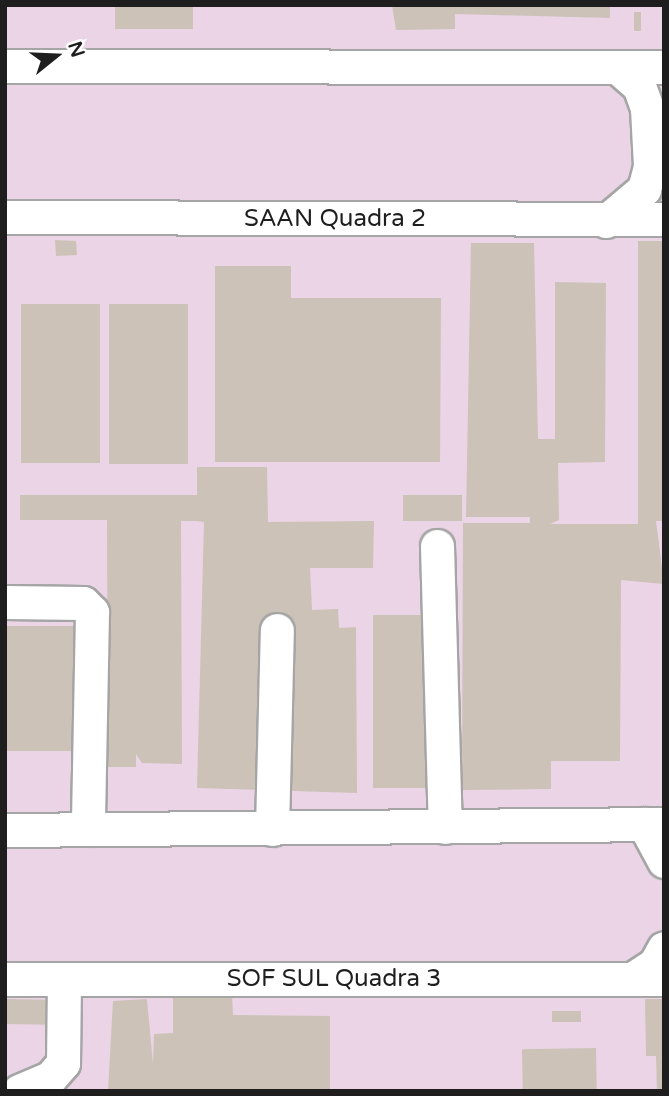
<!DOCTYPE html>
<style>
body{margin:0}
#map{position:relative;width:669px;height:1096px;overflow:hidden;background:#f0ece2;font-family:"Varela Round",sans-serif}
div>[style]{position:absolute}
.industrial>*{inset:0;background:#ead4e5;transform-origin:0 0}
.building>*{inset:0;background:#ccc2b8;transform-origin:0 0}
.roads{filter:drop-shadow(2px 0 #a5a5a5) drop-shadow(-2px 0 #a5a5a5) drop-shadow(0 2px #a5a5a5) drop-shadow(0 -2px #a5a5a5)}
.minor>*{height:33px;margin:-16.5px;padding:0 16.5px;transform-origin:16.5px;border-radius:16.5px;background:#fff}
span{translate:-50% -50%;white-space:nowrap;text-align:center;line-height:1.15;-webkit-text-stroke:5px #fff;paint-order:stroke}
.street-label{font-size:24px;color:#1e1e1e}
.frame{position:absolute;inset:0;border:7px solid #1e1e1e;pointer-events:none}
.north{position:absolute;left:21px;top:21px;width:70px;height:70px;-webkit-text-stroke:5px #fff;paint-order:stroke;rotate:72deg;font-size:19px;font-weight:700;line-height:28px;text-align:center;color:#1e1e1e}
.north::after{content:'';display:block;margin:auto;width:24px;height:32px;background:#1e1e1e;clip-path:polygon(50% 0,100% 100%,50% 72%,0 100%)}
</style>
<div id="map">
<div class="industrial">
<i style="left:5px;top:5px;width:659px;height:1086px"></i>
</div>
<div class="building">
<i style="left:115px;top:5px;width:78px;height:24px"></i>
<i style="clip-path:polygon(392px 5px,610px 5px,610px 18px,455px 14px,455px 29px,396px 30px)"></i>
<i style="left:634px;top:12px;width:7px;height:19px"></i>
<i style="clip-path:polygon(55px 240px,76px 241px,77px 255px,56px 256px)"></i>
<i style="clip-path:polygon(638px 241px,664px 241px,664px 521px,656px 521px,664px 584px,621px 580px,620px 761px,551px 761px,551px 789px,462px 790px,463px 523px,530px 523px,530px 517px,466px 517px,471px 243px,534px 243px,538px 439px,555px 439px,555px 282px,606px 283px,605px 462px,558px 463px,559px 520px,550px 524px,638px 524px)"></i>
<i style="clip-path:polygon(215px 266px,291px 266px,291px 298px,441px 298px,440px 462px,215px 462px)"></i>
<i style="left:21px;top:304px;width:79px;height:159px"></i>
<i style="left:188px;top:304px;width:160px;height:79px;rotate:90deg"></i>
<i style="clip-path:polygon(197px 467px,267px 467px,268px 522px,374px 521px,373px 568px,310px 568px,312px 610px,338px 609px,339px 628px,356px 627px,357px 793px,197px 788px,204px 522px,196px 521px,181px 521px,182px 764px,142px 763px,136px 754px,136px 767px,108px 767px,107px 520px,20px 520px,20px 495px,197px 495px)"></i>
<i style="left:403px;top:495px;width:59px;height:26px"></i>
<i style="left:373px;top:615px;width:72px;height:173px"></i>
<i style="left:82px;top:626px;width:125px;height:77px;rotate:90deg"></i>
<i style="clip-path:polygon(173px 996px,232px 996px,233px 1015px,330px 1016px,330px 1091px,108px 1091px,113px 1001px,147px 999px,153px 1064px,154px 1034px,173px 1033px)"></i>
<i style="left:5px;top:999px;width:44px;height:25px;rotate:1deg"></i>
<i style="clip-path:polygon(645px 999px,664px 999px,664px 1091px,657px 1091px,656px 1056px,646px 1056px)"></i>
<i style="left:581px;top:1011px;width:11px;height:29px;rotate:90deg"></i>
<i style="left:596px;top:1048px;width:43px;height:74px;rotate:89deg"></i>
</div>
<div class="roads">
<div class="minor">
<i style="left:5px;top:66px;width:659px;rotate:0.09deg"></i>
<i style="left:5px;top:217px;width:659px;rotate:0.17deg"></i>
<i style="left:606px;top:221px;width:50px;rotate:-40.1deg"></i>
<i style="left:644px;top:189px;width:24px;rotate:-75deg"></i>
<i style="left:650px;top:166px;width:58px;rotate:-93deg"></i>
<i style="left:647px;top:108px;width:23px;rotate:-110deg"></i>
<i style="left:639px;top:86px;width:29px;rotate:-139deg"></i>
<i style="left:437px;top:546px;width:281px;rotate:88.4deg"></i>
<i style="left:5px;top:602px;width:78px;rotate:0.7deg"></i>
<i style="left:83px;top:603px;width:13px;rotate:45deg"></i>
<i style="left:92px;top:612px;width:217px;rotate:91.1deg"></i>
<i style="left:644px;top:824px;width:42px;rotate:61.6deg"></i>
<i style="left:272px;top:829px;width:199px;rotate:-88.6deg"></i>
<i style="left:5px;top:830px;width:659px;rotate:-0.52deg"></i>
<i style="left:5px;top:979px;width:659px"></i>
<i style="left:632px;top:979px;width:27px;rotate:-33deg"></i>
<i style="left:655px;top:964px;width:18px;rotate:-61deg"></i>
<i style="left:19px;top:1091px;width:34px;rotate:-23deg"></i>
<i style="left:50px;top:1078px;width:20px;rotate:-49deg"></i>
<i style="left:63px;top:1063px;width:84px;rotate:-89.3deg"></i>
</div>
</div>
<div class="street-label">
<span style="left:335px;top:219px">SAAN Quadra 2</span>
<span style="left:334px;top:979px">SOF SUL Quadra 3</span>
</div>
<div class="frame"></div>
<div class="north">N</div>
</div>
